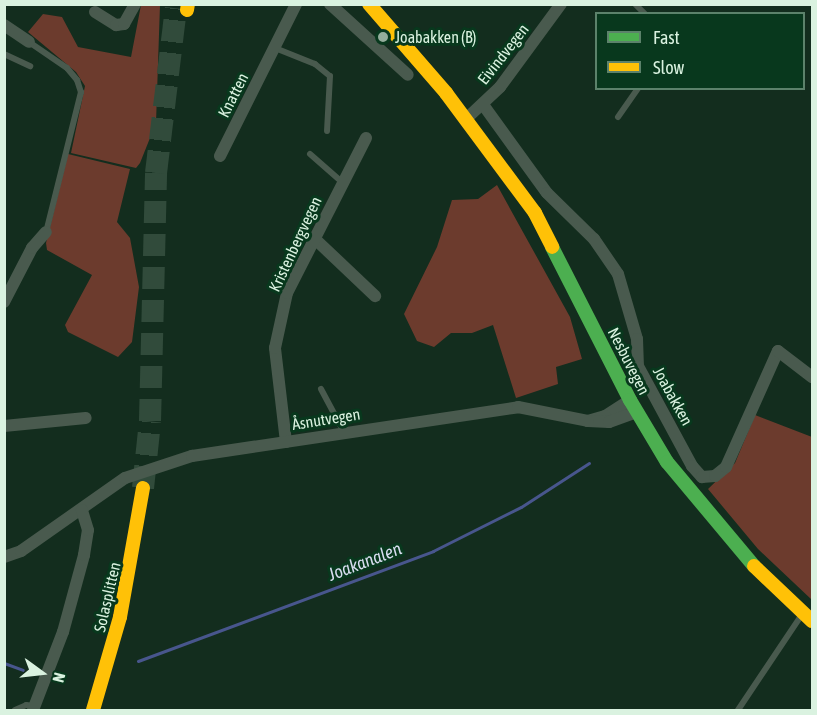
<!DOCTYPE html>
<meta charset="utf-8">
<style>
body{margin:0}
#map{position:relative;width:817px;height:715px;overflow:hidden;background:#132d1e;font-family:"Asap Condensed",sans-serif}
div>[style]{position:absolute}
.green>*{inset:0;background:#6c3b2d}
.stream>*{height:3px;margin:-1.5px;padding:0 1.5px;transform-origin:1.5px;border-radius:1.5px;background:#48568d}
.highway-tunnel>*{height:22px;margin-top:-11px;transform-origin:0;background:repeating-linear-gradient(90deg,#314b3b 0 22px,transparent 0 33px)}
.lane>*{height:6px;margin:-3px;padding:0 3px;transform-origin:3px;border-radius:3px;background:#495a4e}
.street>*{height:12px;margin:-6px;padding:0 6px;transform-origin:6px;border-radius:6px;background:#495a4e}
.fast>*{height:14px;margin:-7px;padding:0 7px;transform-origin:7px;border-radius:7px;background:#4caf50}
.slow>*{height:14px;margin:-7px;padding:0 7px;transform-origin:7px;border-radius:7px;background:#ffc107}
.dots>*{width:16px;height:16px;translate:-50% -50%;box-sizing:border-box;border:3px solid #08381d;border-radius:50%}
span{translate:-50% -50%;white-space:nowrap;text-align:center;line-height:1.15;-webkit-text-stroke:6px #08381d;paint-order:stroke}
.poi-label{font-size:16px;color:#daf2e0}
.left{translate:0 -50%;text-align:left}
.street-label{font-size:16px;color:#daf2e0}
.water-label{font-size:18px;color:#d8ddf0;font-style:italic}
.frame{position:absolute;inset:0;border:6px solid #daf2e0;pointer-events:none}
.legend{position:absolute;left:595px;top:12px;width:210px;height:78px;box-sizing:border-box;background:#08381d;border:2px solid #5c826b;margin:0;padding:8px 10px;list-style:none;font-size:18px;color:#daf2e0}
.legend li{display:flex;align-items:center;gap:12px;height:30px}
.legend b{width:30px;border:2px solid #5c826b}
.north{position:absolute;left:12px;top:643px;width:60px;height:60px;-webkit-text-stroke:4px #08381d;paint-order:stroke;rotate:105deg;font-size:16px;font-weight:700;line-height:24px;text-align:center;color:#daf2e0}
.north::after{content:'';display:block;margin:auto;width:21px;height:27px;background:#daf2e0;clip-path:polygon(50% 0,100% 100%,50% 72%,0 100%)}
</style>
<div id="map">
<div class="green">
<i style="clip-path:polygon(141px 5px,160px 5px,156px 123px,140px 163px,136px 168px,71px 153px,85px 86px,76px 72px,28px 32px,43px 14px,62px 17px,78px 47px,131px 57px)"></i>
<i style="clip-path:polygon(68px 154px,130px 169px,117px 222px,130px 238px,139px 287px,132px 342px,118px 357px,68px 332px,65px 325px,92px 275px,47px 250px,46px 243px)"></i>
<i style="clip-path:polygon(497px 185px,570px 317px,582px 359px,556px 367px,558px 384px,516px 398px,493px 325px,472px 333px,451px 333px,434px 347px,417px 341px,404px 314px,437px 247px,452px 200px,478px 199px)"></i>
<i style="clip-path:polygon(755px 415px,812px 437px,812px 600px,758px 549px,708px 489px,735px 463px)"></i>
</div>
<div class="stream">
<i style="left:138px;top:661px;width:315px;rotate:-20.4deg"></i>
<i style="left:433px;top:551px;width:98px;rotate:-26.6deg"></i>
<i style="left:521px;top:507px;width:81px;rotate:-32.9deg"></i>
<i style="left:4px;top:663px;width:20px;rotate:20deg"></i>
</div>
<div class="highway-tunnel">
<i style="left:143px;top:488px;width:67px;rotate:-84deg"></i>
<i style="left:150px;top:421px;width:248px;rotate:-88.6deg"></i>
<i style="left:156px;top:173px;width:166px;rotate:-83.1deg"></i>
</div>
<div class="lane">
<i style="left:635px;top:4px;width:14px;rotate:45deg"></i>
<i style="left:29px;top:42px;width:46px;rotate:34.4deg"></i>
<i style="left:67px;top:68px;width:16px;rotate:50deg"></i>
<i style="left:77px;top:80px;width:13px;rotate:72deg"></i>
<i style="left:81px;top:92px;width:144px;rotate:104deg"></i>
<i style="left:275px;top:48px;width:43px;rotate:21.8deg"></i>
<i style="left:315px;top:64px;width:19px;rotate:39deg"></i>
<i style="left:330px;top:76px;width:55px;rotate:93.1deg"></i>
<i style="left:4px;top:54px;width:29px;rotate:25deg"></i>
<i style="left:618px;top:117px;width:35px;rotate:-55deg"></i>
<i style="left:310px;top:154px;width:44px;rotate:41.3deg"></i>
<i style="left:321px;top:389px;width:49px;rotate:61.9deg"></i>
<i style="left:15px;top:710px;width:12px;rotate:-24deg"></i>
<i style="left:26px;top:705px;width:8px;rotate:7deg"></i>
<i style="left:738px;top:710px;width:113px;rotate:-56.2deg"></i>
</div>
<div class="street">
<i style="left:330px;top:4px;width:105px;rotate:42.3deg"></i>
<i style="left:95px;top:12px;width:25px;rotate:32deg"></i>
<i style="left:116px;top:25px;width:8px;rotate:-7deg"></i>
<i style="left:124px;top:24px;width:23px;rotate:-61deg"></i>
<i style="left:4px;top:25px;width:30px;rotate:34deg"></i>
<i style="left:484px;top:106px;width:107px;rotate:54.1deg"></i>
<i style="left:547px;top:193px;width:66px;rotate:44.4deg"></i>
<i style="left:594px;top:239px;width:42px;rotate:55.6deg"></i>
<i style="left:618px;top:274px;width:68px;rotate:73.7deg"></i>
<i style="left:637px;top:339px;width:27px;rotate:88deg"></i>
<i style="left:638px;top:366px;width:114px;rotate:61.6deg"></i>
<i style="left:692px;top:466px;width:15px;rotate:48deg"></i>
<i style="left:702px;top:477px;width:13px;rotate:-4deg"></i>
<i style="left:715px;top:476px;width:14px;rotate:-39deg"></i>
<i style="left:726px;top:467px;width:127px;rotate:-65.9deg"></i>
<i style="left:778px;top:351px;width:43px;rotate:37.4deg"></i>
<i style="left:466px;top:119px;width:47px;rotate:-43.3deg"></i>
<i style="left:500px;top:87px;width:103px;rotate:-53.7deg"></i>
<i style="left:220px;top:156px;width:170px;rotate:-63.4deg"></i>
<i style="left:315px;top:239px;width:83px;rotate:43.5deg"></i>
<i style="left:4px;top:302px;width:61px;rotate:-62.6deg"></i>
<i style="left:32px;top:248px;width:21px;rotate:-49deg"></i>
<i style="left:630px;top:400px;width:30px;rotate:147deg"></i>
<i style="left:605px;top:416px;width:18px;rotate:164deg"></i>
<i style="left:588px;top:421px;width:21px;rotate:3deg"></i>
<i style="left:609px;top:422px;width:30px;rotate:-20deg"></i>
<i style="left:4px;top:426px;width:82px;rotate:-5.6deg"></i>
<i style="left:286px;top:442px;width:95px;rotate:-96.7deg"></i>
<i style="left:275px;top:348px;width:56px;rotate:-77.7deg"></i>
<i style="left:287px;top:293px;width:174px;rotate:-63deg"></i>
<i style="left:4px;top:557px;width:18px;rotate:-19deg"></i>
<i style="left:21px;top:551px;width:127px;rotate:-35.1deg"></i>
<i style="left:125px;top:478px;width:71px;rotate:-18.2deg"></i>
<i style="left:192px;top:456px;width:330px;rotate:-8.5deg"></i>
<i style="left:518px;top:407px;width:71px;rotate:11.3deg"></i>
<i style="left:33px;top:710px;width:84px;rotate:-69deg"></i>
<i style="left:63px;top:632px;width:80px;rotate:-74.7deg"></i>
<i style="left:84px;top:555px;width:25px;rotate:-81deg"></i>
<i style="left:88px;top:530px;width:21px;rotate:-107deg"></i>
</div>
<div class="fast">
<i style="left:552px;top:247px;width:172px;rotate:63deg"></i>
<i style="left:630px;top:400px;width:72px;rotate:59.2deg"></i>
<i style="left:667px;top:462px;width:136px;rotate:50.1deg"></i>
</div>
<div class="slow">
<i style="left:369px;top:4px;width:118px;rotate:49.1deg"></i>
<i style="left:446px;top:93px;width:149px;rotate:53.4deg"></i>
<i style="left:535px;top:213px;width:38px;rotate:63deg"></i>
<i style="left:187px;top:10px;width:6px;rotate:-81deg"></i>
<i style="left:754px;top:566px;width:80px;rotate:43.5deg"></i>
<i style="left:93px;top:710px;width:97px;rotate:-73.8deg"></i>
<i style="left:120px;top:617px;width:131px;rotate:-79.9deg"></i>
</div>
<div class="dots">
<i style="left:383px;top:37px;background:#94ad9c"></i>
</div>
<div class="poi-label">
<span class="left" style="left:395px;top:37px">Joabakken (B)</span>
</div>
<div class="street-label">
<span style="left:503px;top:54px;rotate:-52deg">Eivindvegen</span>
<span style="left:233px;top:95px;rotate:-63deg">Knatten</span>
<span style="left:295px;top:244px;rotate:-65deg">Kristenbergvegen</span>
<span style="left:629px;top:361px;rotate:63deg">Nesbuvegen</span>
<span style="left:673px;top:396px;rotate:61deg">Joabakken</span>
<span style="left:326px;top:419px;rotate:-9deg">Åsnutvegen</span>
<span style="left:107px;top:597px;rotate:-77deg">Solasplitten</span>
</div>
<div class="water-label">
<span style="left:365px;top:562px;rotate:-21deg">Joakanalen</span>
</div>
<div class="frame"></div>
<ul class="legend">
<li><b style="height:8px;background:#4caf50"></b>Fast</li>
<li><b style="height:8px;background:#ffc107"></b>Slow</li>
</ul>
<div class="north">N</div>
</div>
